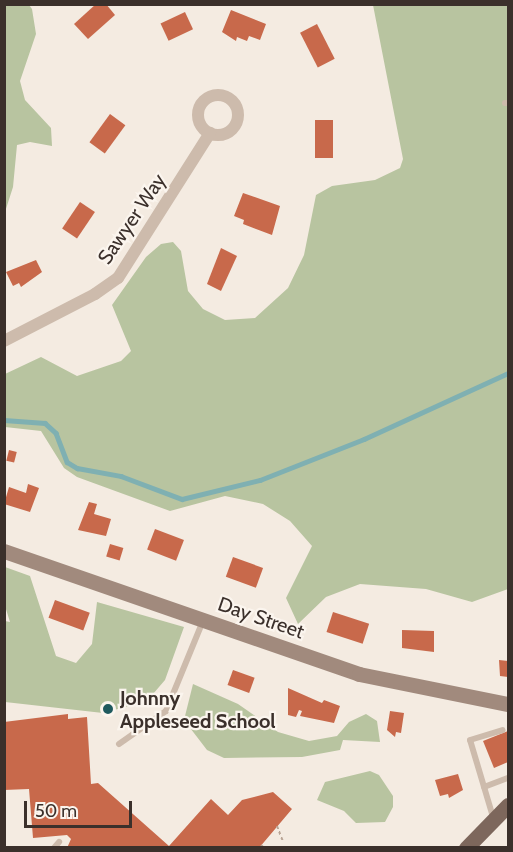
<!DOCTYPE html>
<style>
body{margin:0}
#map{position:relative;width:513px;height:852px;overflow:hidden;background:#f4ebe1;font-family:Cabin,sans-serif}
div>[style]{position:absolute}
.green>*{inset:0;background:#b8c4a0}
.stream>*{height:4.5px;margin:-2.25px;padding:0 2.25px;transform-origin:2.25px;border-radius:2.25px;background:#7fb0b2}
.building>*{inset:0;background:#c8694b;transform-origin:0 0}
.path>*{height:2px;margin-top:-1px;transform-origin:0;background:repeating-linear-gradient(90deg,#b9a596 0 3px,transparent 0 6px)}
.service>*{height:6px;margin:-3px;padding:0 3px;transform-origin:3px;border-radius:3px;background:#cdbbac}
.minor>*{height:12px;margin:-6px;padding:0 6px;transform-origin:6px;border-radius:6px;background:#cdbbac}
.minor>.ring{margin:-6px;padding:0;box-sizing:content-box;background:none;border:12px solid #cdbbac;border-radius:50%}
.secondary>*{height:15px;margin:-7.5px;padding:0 7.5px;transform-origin:7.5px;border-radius:7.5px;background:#a18a7d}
.primary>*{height:15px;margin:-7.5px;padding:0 7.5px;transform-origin:7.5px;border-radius:7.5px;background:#7d675c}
.dots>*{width:16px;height:16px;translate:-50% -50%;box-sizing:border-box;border:3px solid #fbf5ee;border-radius:50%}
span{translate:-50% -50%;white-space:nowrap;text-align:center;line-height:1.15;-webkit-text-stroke:4.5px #fbf5ee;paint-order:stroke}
.street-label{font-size:20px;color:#3b302b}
.poi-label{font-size:20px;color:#3b302b;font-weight:700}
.left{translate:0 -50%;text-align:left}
.frame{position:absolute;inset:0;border:6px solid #3b302b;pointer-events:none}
.scale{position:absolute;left:24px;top:801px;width:108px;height:27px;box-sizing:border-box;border:3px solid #3b302b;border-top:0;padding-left:8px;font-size:18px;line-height:21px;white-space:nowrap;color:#3b302b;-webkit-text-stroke:4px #fbf5ee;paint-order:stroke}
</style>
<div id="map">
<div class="green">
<i style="clip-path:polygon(4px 5px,29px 5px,32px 9px,36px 34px,20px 81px,25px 100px,51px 128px,52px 146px,30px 142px,17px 145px,13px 187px,5px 212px)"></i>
<i style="clip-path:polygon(373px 5px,508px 5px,508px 589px,472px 602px,426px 589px,360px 584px,326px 597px,298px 624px,286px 598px,312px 546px,290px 521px,263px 504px,225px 496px,170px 511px,77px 477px,64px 468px,41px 431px,5px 427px,5px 374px,41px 357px,77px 376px,121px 361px,131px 351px,112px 305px,146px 257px,161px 244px,173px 242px,181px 251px,188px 291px,203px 309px,225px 320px,255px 318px,288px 288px,304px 255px,316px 195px,332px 186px,375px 180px,400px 168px,403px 159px)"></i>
<i style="clip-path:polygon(5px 567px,30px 576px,56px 656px,76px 663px,92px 644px,97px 602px,184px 627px,165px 680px,147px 701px,103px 713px,5px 702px,5px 621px,10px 622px,5px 606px)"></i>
<i style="clip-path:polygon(193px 684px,238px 704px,278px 732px,309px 741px,337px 736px,349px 722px,366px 714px,377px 721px,380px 742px,343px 740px,340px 750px,302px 757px,224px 758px,207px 750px,184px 720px)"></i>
<i style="clip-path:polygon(370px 771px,379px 775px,393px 796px,393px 807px,385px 822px,356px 823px,344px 811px,317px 800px,325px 782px)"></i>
</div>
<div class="stream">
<i style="left:4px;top:420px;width:41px;rotate:4.2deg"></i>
<i style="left:45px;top:423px;width:15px;rotate:42deg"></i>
<i style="left:56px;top:433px;width:31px;rotate:69deg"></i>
<i style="left:67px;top:462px;width:12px;rotate:31deg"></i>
<i style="left:77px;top:468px;width:45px;rotate:10.3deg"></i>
<i style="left:121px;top:476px;width:65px;rotate:20.7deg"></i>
<i style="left:182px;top:499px;width:80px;rotate:-13.7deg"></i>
<i style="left:260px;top:480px;width:112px;rotate:-21.5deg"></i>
<i style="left:364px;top:439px;width:158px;rotate:-24.6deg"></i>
</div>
<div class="building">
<i style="clip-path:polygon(96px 4px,106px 4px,115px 15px,88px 39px,74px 24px)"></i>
<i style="clip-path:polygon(231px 10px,266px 24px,260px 40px,249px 36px,247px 41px,237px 37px,236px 41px,222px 32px)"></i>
<i style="left:185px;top:12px;width:19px;height:27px;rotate:65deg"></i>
<i style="left:317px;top:24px;width:39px;height:19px;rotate:63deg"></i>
<i style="left:110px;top:114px;width:19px;height:35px;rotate:36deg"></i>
<i style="left:315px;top:120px;width:18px;height:38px"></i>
<i style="clip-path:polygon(243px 193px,280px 206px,272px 235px,243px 224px,244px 220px,234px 216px)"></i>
<i style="left:80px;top:202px;width:18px;height:32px;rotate:34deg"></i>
<i style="clip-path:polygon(221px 248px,237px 256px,221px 291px,207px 284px)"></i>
<i style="clip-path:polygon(36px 260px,42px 272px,21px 287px,19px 283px,13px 286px,6px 272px)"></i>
<i style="left:9px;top:450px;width:8px;height:11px;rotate:14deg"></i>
<i style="clip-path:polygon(28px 484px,39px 488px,30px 512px,4px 504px,9px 487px,26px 493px)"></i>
<i style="clip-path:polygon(89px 502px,97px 504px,94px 514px,111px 519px,106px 536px,78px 530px)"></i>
<i style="left:155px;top:529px;width:31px;height:22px;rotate:21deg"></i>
<i style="left:110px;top:544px;width:14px;height:13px;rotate:17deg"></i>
<i style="left:233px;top:557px;width:32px;height:21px;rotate:20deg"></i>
<i style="left:55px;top:600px;width:37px;height:19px;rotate:20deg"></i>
<i style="left:333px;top:612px;width:38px;height:21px;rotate:18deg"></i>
<i style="clip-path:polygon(402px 630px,434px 631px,434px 652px,402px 648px)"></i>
<i style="clip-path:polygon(499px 660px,508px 661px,508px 677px,500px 676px)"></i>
<i style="left:233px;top:670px;width:23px;height:16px;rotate:20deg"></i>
<i style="clip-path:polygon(288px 688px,322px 703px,324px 700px,340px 706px,334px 723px,300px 716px,302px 711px,299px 710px,296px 717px,288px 715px)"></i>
<i style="clip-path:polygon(390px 711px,404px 713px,401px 733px,396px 732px,395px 737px,387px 730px)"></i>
<i style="clip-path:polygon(68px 714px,68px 719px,87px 717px,91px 784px,98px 783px,169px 846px,211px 799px,228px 815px,242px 800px,273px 792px,292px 809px,259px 848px,67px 848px,71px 839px,67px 835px,33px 838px,29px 789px,4px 790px,4px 722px)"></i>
<i style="clip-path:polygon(508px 731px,508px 762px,494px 768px,483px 741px)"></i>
<i style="clip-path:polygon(458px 774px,463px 790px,449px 798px,448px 794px,440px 796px,435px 780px)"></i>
</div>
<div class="path">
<i style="left:277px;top:826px;width:17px;rotate:69deg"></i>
<i style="left:261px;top:845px;width:4px;rotate:45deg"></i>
</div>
<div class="service">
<i style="left:505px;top:103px;width:3px"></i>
<i style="left:119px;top:744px;width:57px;rotate:-35.1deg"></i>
<i style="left:166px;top:711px;width:97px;rotate:-67.7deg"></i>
<i style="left:484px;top:787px;width:26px;rotate:-21deg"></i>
<i style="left:493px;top:817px;width:80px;rotate:-106.6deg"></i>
<i style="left:470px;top:740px;width:34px;rotate:-17deg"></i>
<i style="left:54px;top:848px;width:8px;rotate:-50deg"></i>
</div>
<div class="minor">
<i class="ring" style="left:198px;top:95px;width:28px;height:28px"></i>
<i style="left:4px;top:341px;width:102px;rotate:-27.3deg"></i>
<i style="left:95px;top:294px;width:28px;rotate:-35deg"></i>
<i style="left:118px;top:278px;width:172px;rotate:-57.6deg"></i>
</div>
<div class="secondary">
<i style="left:4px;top:551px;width:376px;rotate:19.1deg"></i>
<i style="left:359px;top:674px;width:152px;rotate:11.4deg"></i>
</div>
<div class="primary">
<i style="left:466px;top:848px;width:60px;rotate:-45.7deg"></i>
</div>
<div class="dots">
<i style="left:108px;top:709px;background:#1f5a5e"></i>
</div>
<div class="street-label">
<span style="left:132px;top:219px;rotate:-56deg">Sawyer Way</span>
<span style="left:261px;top:618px;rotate:19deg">Day Street</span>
</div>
<div class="poi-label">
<span class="left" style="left:120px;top:710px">Johnny<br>Appleseed School</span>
</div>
<div class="frame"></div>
<div class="scale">50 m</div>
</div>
